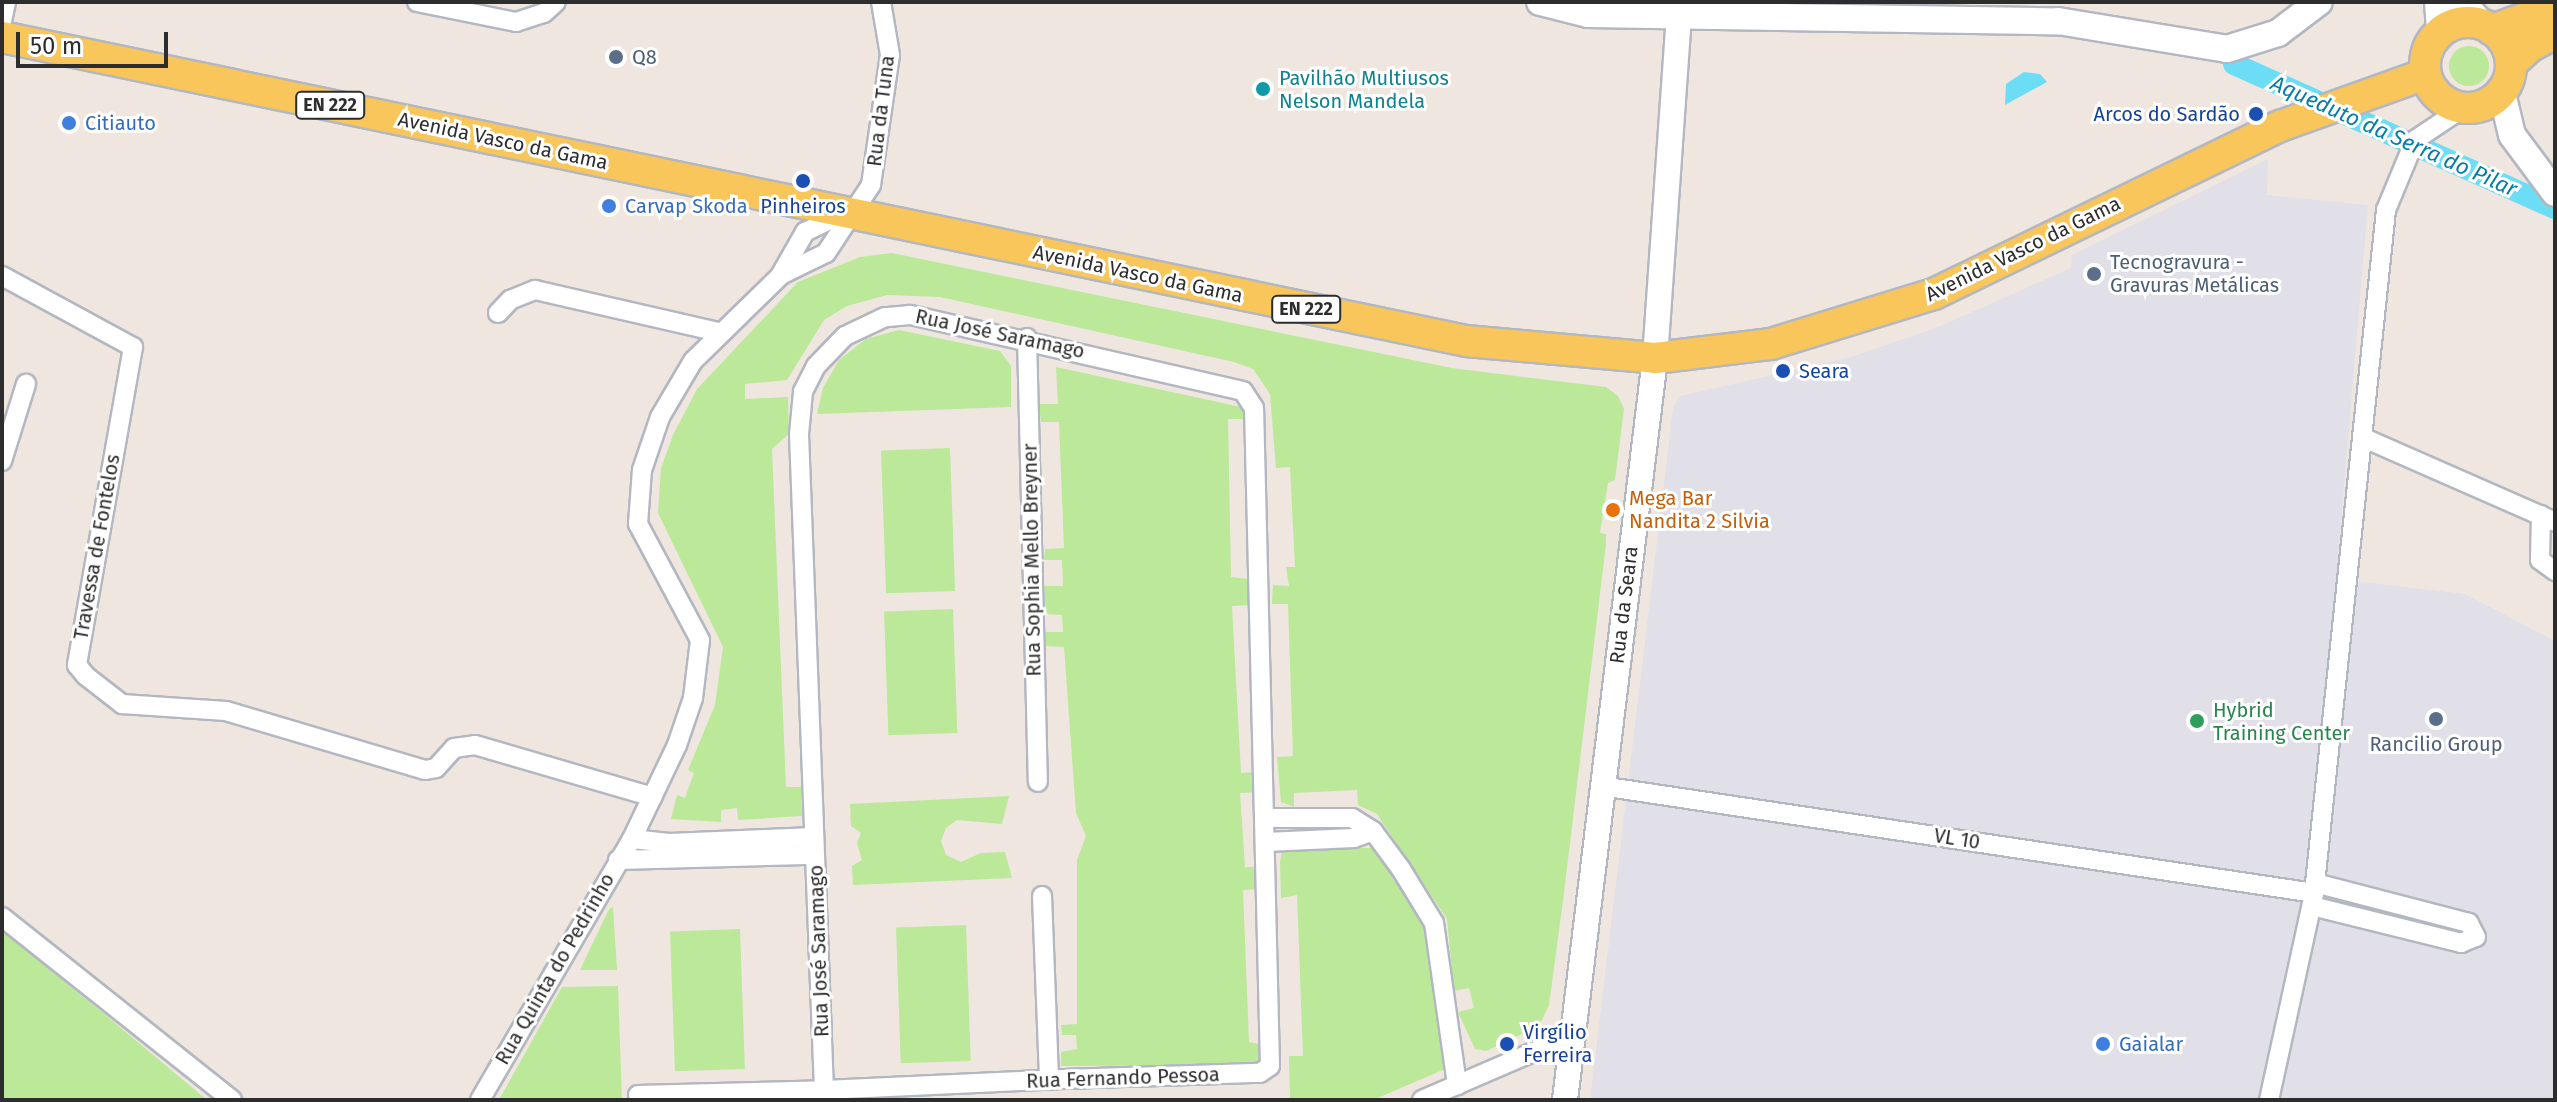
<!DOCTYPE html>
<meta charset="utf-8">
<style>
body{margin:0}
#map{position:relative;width:2557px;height:1102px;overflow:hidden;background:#efe7df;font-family:"Fira Sans",sans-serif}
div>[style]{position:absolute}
.industrial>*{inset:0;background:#e1dfe7}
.green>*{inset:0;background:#bbe899;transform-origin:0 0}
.round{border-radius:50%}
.water>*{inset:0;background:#6dddf5}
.canal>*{height:22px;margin:-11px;padding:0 11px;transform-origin:11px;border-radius:11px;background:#6dddf5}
.roads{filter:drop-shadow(2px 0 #b3b7c1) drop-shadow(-2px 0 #b3b7c1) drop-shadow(0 2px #b3b7c1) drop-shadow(0 -2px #b3b7c1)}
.minor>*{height:18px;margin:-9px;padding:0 9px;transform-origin:9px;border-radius:9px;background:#fff}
.tertiary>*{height:24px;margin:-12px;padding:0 12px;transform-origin:12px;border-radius:12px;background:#fff}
.secondary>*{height:26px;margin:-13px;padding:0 13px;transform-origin:13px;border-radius:13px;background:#fff}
.primary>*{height:30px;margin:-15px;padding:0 15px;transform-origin:15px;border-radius:15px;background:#f8c65b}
.primary>.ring{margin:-15px;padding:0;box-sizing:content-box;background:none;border:30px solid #f8c65b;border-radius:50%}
.dots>*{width:22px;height:22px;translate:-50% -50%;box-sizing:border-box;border:4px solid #fff;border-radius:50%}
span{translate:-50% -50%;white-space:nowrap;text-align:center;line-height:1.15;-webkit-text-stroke:6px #fff;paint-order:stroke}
.shield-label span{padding:2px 6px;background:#fff;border:2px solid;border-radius:6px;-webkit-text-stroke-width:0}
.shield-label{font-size:18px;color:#2d2d2d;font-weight:700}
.service-label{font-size:20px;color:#4e5e75}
.left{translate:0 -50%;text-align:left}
.culture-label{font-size:20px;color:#0d838f}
.street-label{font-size:20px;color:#2d2d2d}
.transit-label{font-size:20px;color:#164399}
.right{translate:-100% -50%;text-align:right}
.shop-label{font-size:20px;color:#366cbe}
.food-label{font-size:20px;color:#c56008}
.leisure-label{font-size:20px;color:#27864d}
.water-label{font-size:22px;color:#067ea7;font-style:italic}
.frame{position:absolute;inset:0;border:4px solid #2d2d2d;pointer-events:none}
.scale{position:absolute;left:16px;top:32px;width:152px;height:36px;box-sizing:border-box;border:4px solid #2d2d2d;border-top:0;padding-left:10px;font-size:24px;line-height:28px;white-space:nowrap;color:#2d2d2d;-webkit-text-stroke:6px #fff;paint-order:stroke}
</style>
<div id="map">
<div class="industrial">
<i style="clip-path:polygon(2268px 159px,2267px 195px,2368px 205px,2336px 579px,2465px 594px,2555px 641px,2555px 1100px,1590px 1100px,1673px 408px,1680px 396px,1851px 357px,1936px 328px,2071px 268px,2072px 255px)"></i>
</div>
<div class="green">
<i class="round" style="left:2449px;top:46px;width:40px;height:40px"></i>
<i style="clip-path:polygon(892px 253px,1452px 368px,1606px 387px,1618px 396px,1624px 409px,1615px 480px,1608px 483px,1600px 533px,1606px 534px,1606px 544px,1564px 893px,1549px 1005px,1539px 1026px,1486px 1051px,1475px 1049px,1458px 1012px,1474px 1008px,1469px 988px,1454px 991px,1447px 919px,1377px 814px,1358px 805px,1357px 790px,1294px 793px,1294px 807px,1281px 802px,1277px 757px,1293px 756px,1288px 604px,1272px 604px,1273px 585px,1289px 586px,1286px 567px,1295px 567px,1290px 467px,1276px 468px,1270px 394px,1253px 369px,1234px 362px,940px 297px,887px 295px,847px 306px,824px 320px,787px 380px,745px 384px,745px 399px,788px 397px,789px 434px,772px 449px,786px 787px,801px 787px,802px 816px,738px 820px,737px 808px,721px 810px,721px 822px,671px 819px,677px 795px,685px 798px,694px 773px,688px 770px,715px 705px,723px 647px,658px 513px,661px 468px,673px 435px,697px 389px,798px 282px,860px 257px)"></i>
<i style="clip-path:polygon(899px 330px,1000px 351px,1011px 366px,1011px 407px,817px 414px,823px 388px,839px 360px,866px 339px)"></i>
<i style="clip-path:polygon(1056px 367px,1241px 407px,1245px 412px,1243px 419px,1228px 419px,1231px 577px,1249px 579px,1251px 605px,1232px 606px,1241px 773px,1257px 772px,1258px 792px,1240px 793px,1245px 867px,1260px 867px,1261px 889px,1243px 890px,1249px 1042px,1265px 1045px,1267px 1065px,1061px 1066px,1061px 1052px,1077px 1049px,1076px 1035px,1062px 1035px,1061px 1025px,1077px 1024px,1077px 860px,1086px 836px,1076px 813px,1064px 647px,1046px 646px,1045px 632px,1063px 632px,1062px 615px,1046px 614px,1044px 586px,1063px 586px,1062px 560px,1044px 560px,1045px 549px,1064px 548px,1059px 422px,1041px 422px,1039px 404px,1058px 404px)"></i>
<i style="left:950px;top:448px;width:143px;height:69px;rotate:88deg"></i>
<i style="left:953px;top:609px;width:124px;height:69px;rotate:88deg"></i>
<i style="clip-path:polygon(1009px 796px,1002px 824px,957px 820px,946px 828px,941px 841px,946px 855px,961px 862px,981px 853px,1005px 852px,1012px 878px,853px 885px,852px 866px,862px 860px,857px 843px,861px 833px,851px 826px,850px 804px)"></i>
<i style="clip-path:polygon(1293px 848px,1375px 848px,1429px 927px,1445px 1069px,1373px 1100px,1290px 1100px,1289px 1056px,1303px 1056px,1297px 895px,1281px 898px,1280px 862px,1282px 851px)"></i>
<i style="clip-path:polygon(613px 907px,617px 970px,580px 970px,609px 909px)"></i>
<i style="left:966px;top:925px;width:136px;height:70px;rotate:88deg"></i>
<i style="left:740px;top:929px;width:140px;height:70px;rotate:88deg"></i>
<i style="clip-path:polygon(2px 931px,109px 1018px,207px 1100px,2px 1100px)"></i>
<i style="clip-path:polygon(618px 986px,622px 1100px,499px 1100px,562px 987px)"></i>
</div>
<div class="water">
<i style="clip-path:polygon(2024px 72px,2040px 74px,2047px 82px,2005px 105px,2006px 84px)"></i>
</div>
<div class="canal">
<i style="left:2234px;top:64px;width:352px;rotate:24.2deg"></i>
</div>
<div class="roads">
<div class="minor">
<i style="left:417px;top:2px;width:101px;rotate:11.4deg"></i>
<i style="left:516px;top:22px;width:29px;rotate:-18deg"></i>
<i style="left:544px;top:13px;width:16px;rotate:-43deg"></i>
<i style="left:2px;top:21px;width:19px;rotate:-78deg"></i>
<i style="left:781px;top:275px;width:50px;rotate:-26.1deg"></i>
<i style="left:826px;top:253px;width:82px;rotate:-56.5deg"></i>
<i style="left:871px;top:185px;width:131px;rotate:-81.7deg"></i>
<i style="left:890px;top:55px;width:54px;rotate:-99.6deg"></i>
<i style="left:2px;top:276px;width:149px;rotate:28.5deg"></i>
<i style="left:133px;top:347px;width:323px;rotate:100deg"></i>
<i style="left:77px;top:665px;width:14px;rotate:51deg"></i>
<i style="left:86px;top:676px;width:46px;rotate:37.9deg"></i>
<i style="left:122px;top:704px;width:104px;rotate:3.9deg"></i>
<i style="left:226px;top:711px;width:208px;rotate:16.5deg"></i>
<i style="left:425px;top:770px;width:11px;rotate:-10deg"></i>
<i style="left:436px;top:768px;width:27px;rotate:-48deg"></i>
<i style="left:454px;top:748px;width:21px;rotate:-8deg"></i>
<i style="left:475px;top:745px;width:185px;rotate:16.3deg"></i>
<i style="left:498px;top:313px;width:18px;rotate:-47deg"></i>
<i style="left:510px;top:300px;width:27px;rotate:-22deg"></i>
<i style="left:535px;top:290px;width:188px;rotate:12.9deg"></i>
<i style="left:1027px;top:338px;width:444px;rotate:88.6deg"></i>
<i style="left:2364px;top:438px;width:209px;rotate:23.7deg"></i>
<i style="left:2px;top:461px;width:81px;rotate:-72.7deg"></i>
<i style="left:2541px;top:515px;width:45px;rotate:91.3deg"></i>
<i style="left:2540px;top:560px;width:19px;rotate:36deg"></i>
<i style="left:1601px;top:786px;width:721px;rotate:8.53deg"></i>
<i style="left:1266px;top:818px;width:86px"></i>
<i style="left:1352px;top:818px;width:25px;rotate:32deg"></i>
<i style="left:1373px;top:831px;width:47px;rotate:53.6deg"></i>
<i style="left:1401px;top:869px;width:63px;rotate:58.6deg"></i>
<i style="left:1434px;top:923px;width:164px;rotate:81.9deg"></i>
<i style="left:632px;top:839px;width:37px;rotate:6deg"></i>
<i style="left:669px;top:843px;width:145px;rotate:-2.4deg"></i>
<i style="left:1266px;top:842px;width:88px;rotate:-2.6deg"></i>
<i style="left:1354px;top:838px;width:20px;rotate:-20deg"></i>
<i style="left:618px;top:860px;width:197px;rotate:-1.5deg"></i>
<i style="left:1042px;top:896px;width:184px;rotate:87.8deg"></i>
<i style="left:2312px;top:906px;width:154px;rotate:13.9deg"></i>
<i style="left:2461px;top:943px;width:16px;rotate:-22deg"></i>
<i style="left:2476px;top:937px;width:16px;rotate:-117deg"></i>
<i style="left:2469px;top:923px;width:159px;rotate:-165.4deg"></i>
<i style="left:2px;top:917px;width:294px;rotate:38.5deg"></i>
<i style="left:638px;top:1095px;width:186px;rotate:-1.5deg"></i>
<i style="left:824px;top:1090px;width:240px;rotate:-2.6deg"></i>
<i style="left:1064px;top:1079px;width:196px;rotate:-1.8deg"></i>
<i style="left:1260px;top:1073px;width:12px;rotate:-35deg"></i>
<i style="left:1270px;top:1066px;width:658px;rotate:-91.39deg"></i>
<i style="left:1254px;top:408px;width:20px;rotate:-123deg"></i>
<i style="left:1243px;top:391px;width:342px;rotate:-167.1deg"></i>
<i style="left:910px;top:315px;width:25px;rotate:175deg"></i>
<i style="left:885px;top:317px;width:44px;rotate:154.6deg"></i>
<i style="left:845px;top:336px;width:42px;rotate:134deg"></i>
<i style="left:816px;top:366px;width:29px;rotate:117deg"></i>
<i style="left:803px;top:392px;width:42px;rotate:95.4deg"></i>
<i style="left:799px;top:434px;width:656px;rotate:87.82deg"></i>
<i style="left:480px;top:1100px;width:302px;rotate:-59.8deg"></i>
<i style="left:632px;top:839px;width:104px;rotate:-64.4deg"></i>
<i style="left:677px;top:745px;width:50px;rotate:-71.2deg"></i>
<i style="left:693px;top:698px;width:58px;rotate:-83.1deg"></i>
<i style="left:700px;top:640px;width:132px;rotate:-118.1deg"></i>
<i style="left:638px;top:524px;width:54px;rotate:-85.8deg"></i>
<i style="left:642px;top:470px;width:56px;rotate:-71.2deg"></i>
<i style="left:660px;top:417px;width:65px;rotate:-59.5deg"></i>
<i style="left:693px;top:361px;width:122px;rotate:-44.3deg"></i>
<i style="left:780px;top:276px;width:51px;rotate:-60.4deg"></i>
<i style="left:805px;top:232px;width:39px;rotate:-26deg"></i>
<i style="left:1422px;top:1100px;width:164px;rotate:-23.3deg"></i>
<i style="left:2269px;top:1100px;width:212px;rotate:-77.7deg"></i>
<i style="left:2314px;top:893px;width:687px;rotate:-83.98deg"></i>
<i style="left:2386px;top:210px;width:76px;rotate:-67.5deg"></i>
<i style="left:2415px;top:140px;width:58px;rotate:-33.7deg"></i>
</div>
<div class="tertiary">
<i style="left:1565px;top:1100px;width:747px;rotate:-83.08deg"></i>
<i style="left:1655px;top:358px;width:346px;rotate:-86deg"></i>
</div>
<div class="secondary">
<i style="left:1540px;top:2px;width:49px;rotate:14deg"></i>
<i style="left:1588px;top:14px;width:470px;rotate:0.9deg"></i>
<i style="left:2058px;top:21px;width:171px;rotate:9.4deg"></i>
<i style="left:2227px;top:49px;width:53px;rotate:-17.4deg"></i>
<i style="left:2278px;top:33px;width:51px;rotate:-37.1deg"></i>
<i style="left:2438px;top:2px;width:30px;rotate:86deg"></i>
<i style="left:2462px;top:2px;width:31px;rotate:48deg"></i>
<i style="left:2502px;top:93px;width:43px;rotate:76.6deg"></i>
<i style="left:2512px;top:135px;width:72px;rotate:53.4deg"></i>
</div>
<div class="primary">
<i class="ring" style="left:2425px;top:22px;width:56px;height:56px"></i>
<i style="left:2492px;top:30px;width:67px;rotate:-20.1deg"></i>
<i style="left:2px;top:37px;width:1495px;rotate:11.73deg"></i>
<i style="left:1466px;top:341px;width:190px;rotate:5.1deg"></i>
<i style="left:1655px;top:358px;width:117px;rotate:-6.9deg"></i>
<i style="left:1771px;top:344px;width:170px;rotate:-17.1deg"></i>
<i style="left:1934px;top:294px;width:385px;rotate:-25.9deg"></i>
<i style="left:2280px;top:126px;width:154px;rotate:-19.7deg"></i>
<i style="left:2511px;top:64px;width:25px;rotate:-43deg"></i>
<i style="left:2529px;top:47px;width:30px;rotate:-28deg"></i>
</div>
</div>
<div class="dots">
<i style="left:616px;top:57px;background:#5c6f8a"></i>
<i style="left:1263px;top:89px;background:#0f9aa8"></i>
<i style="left:2256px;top:114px;background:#1a4fb4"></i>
<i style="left:69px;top:123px;background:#3f7fe0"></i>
<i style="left:803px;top:181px;background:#1a4fb4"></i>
<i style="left:609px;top:206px;background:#3f7fe0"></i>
<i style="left:2094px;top:274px;background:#5c6f8a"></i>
<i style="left:1783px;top:371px;background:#1a4fb4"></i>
<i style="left:1613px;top:510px;background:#e8710a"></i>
<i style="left:2436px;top:719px;background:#5c6f8a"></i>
<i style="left:2197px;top:721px;background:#2e9e5b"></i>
<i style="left:1507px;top:1044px;background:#1a4fb4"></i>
<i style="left:2103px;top:1044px;background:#3f7fe0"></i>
</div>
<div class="shield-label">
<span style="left:330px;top:105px">EN 222</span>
<span style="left:1306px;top:309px">EN 222</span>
</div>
<div class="service-label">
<span class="left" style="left:632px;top:57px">Q8</span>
<span class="left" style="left:2110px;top:274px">Tecnogravura -<br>Gravuras Metálicas</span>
<span style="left:2436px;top:744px">Rancilio Group</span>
</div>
<div class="culture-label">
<span class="left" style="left:1279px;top:90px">Pavilhão Multiusos<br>Nelson Mandela</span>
</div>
<div class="street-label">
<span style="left:881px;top:111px;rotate:-83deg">Rua da Tuna</span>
<span style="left:503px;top:141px;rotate:12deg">Avenida Vasco da Gama</span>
<span style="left:2023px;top:249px;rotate:-26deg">Avenida Vasco da Gama</span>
<span style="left:1138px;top:274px;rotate:12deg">Avenida Vasco da Gama</span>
<span style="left:1000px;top:334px;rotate:12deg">Rua José Saramago</span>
<span style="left:97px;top:547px;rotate:-80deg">Travessa de Fontelos</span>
<span style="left:1032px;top:560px;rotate:-91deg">Rua Sophia Mello Breyner</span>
<span style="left:1624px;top:605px;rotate:-83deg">Rua da Seara</span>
<span style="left:1957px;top:839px;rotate:9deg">VL 10</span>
<span style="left:819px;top:951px;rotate:-92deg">Rua José Saramago</span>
<span style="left:555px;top:969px;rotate:-60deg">Rua Quinta do Pedrinho</span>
<span style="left:1123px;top:1078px;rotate:-2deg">Rua Fernando Pessoa</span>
</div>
<div class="transit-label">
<span class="right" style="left:2240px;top:114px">Arcos do Sardão</span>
<span style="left:803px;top:206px">Pinheiros</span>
<span class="left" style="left:1799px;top:371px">Seara</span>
<span class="left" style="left:1523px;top:1044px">Virgílio<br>Ferreira</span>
</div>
<div class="shop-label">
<span class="left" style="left:85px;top:123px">Citiauto</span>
<span class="left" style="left:625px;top:206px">Carvap Skoda</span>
<span class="left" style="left:2119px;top:1044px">Gaialar</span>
</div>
<div class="food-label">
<span class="left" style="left:1629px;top:510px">Mega Bar<br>Nandita 2 Silvia</span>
</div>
<div class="leisure-label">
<span class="left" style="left:2213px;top:722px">Hybrid<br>Training Center</span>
</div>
<div class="water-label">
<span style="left:2394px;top:136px;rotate:24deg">Aqueduto da Serra do Pilar</span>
</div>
<div class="frame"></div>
<div class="scale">50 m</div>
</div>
